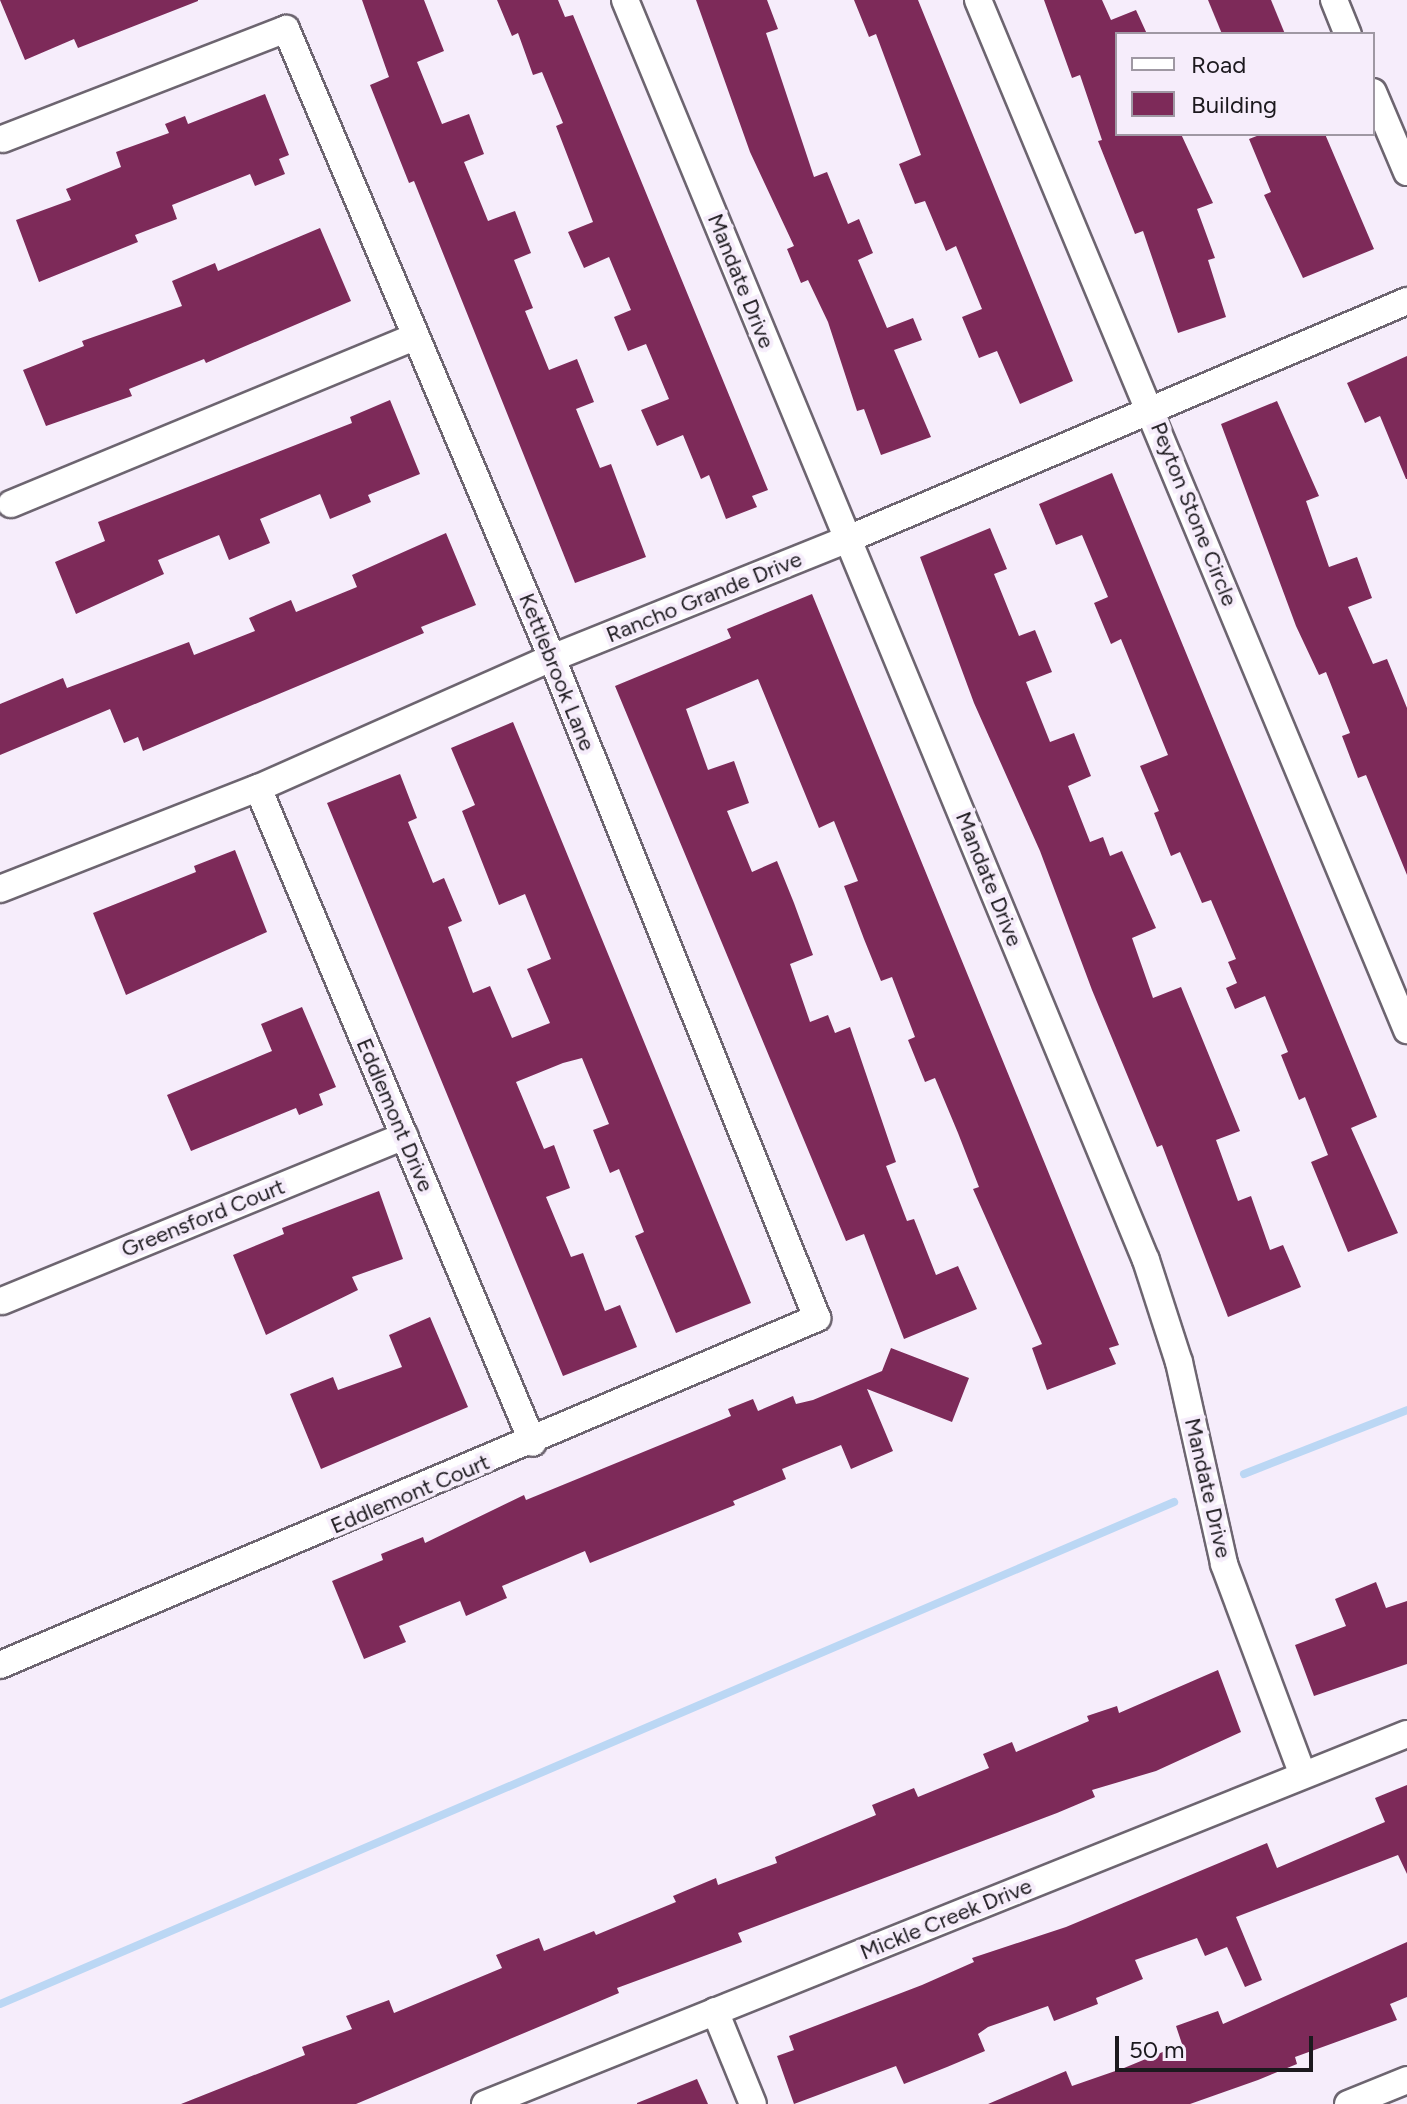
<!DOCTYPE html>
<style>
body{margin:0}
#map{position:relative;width:1407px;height:2104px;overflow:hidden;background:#f6edfb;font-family:Figtree,sans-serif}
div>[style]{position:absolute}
.stream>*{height:8px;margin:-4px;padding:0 4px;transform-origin:4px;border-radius:4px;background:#bbd7f4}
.building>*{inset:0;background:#7d2a59}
.roads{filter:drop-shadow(2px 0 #6d6570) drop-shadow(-2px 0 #6d6570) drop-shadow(0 2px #6d6570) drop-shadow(0 -2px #6d6570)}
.minor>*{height:26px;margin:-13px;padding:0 13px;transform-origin:13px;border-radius:13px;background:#fff}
span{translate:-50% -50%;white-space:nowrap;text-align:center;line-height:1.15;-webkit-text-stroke:8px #f6edfb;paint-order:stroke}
.street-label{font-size:22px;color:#1c191e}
.legend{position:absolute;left:1115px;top:32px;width:260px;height:104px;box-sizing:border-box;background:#f6edfb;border:2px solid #9f98a3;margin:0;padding:10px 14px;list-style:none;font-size:24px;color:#1c191e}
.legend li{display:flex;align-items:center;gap:16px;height:40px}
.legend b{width:40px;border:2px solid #9f98a3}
.scale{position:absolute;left:1115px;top:2036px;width:198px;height:36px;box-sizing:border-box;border:4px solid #1c191e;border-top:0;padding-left:10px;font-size:24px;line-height:28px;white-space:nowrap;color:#1c191e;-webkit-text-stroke:6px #f6edfb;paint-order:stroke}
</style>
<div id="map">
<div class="stream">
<i style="left:1244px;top:1474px;width:175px;rotate:-21.4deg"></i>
<i style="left:0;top:2004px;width:1277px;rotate:-23.15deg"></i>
</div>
<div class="building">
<i style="clip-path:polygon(0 0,198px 0,198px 1px,78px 48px,74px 39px,25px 60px)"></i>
<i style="clip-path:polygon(362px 0,424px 0,444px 51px,417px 62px,442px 124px,469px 114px,484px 154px,464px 162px,488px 221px,515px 211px,531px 253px,514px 260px,533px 308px,525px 311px,549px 370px,577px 359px,594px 402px,576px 409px,600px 468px,611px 464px,646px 557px,575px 583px,414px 181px,409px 183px,370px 85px,389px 77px)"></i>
<i style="clip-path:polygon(497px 0,558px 0,565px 17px,573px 15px,768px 490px,752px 496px,757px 507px,726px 519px,709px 475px,701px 479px,683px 435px,657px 446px,641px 410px,669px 399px,646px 344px,628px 351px,614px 317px,631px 310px,609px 257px,584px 268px,568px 232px,593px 222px,556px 126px,563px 123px,542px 72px,533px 75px,518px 33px,512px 36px)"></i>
<i style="clip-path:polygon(696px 0,767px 0,778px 29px,766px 33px,814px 177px,827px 172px,848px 224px,859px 219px,873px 253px,858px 260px,887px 328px,913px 318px,922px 340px,894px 350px,931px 437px,881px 455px,864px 409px,857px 411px,828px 322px,808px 280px,801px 283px,787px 249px,794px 246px,750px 152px)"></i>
<i style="clip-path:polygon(854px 0,918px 0,1073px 381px,1020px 404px,997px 351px,979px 358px,962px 317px,982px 309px,956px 246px,946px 251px,925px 201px,915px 204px,899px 164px,921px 155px,876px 34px,869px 37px)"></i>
<i style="clip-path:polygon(1044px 0,1102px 0,1111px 20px,1136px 10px,1147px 34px,1117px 34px,1117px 134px,1181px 134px,1213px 203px,1197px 209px,1215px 258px,1208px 260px,1226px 317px,1178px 333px,1143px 231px,1135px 234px,1098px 141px,1102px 140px,1080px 75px,1072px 78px)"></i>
<i style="clip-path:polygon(1208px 0,1271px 0,1285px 34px,1222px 34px)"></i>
<i style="clip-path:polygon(265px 94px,289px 155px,279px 159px,285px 174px,255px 186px,250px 174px,172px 205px,177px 219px,135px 235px,138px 242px,39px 282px,16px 220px,71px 200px,66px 189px,121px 167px,116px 152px,169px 133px,165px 124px,185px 116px,188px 124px)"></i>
<i style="clip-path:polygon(1262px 134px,1325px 134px,1374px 249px,1303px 278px,1264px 195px,1271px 192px,1249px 139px)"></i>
<i style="clip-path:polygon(320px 228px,351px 301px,206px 363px,204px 359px,129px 389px,132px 396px,46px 426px,23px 370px,84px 346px,82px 341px,182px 306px,172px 281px,215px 263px,218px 271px)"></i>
<i style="clip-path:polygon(1407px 356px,1407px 479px,1406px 479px,1380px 416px,1365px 423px,1347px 383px)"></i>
<i style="clip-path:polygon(390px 400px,420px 474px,368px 495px,371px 502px,330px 519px,320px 494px,260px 519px,270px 543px,229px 560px,219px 535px,158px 560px,164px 574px,76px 614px,55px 562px,105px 541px,98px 522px,352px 423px,350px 417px)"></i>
<i style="clip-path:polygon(1277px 401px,1319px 496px,1306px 501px,1329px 567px,1357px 557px,1372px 598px,1348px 607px,1373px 664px,1387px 659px,1407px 708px,1407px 875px,1366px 775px,1358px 778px,1342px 736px,1350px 733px,1326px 672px,1319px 675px,1296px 626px,1221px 424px)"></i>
<i style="clip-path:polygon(1112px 473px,1377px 1117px,1351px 1128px,1398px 1233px,1348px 1252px,1311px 1162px,1328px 1155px,1305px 1097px,1299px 1100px,1281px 1055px,1288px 1052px,1265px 996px,1235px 1009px,1226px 988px,1237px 983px,1228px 962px,1236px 959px,1211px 900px,1202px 903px,1180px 852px,1171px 856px,1154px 813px,1159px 811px,1140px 766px,1168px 755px,1121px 639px,1111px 644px,1094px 603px,1108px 597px,1082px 535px,1056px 545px,1039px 504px)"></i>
<i style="clip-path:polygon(990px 528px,1007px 569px,994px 574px,1019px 636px,1035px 630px,1052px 672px,1026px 682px,1050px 742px,1074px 733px,1091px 776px,1068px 786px,1090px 842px,1103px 837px,1110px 856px,1122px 851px,1156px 928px,1132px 938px,1153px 998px,1181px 987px,1240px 1131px,1216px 1140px,1238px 1201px,1251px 1196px,1270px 1250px,1283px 1245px,1301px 1287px,1228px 1317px,1162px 1145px,1157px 1147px,1092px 990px,1040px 851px,974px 703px,920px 557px)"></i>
<i style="clip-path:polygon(446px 533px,476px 605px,421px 627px,424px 633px,143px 751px,138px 737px,124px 743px,110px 709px,0 755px,0 704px,63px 678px,67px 688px,189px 642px,194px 655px,255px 631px,249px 618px,291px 600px,296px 612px,357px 587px,352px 575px)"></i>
<i style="clip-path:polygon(812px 594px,1119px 1345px,1109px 1348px,1116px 1364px,1047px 1390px,1032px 1348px,1042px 1344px,973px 1189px,979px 1187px,958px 1133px,935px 1078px,925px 1082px,908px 1040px,915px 1037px,892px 977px,881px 981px,864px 939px,844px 886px,858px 881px,834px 821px,819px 828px,758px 679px,686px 709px,708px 770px,734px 761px,749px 803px,727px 811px,752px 872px,777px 861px,794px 903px,813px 955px,790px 964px,810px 1022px,828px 1015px,835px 1033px,850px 1027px,896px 1162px,886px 1166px,907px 1221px,914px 1219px,936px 1275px,958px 1266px,977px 1309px,904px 1339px,864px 1234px,846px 1241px,615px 686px,731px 638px,727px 629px)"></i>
<i style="clip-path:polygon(513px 722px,751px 1303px,676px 1333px,635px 1236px,644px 1232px,619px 1169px,610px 1173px,593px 1130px,609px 1124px,582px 1058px,563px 1063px,516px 1082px,544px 1149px,554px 1145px,570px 1188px,546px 1197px,571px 1257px,583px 1253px,605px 1311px,620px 1305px,637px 1347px,563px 1376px,327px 803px,400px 774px,417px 818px,408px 822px,433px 883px,444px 878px,462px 921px,448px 927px,473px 993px,490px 986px,512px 1038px,550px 1023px,527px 969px,551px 959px,525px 894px,499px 905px,462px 811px,475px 805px,451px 748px)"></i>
<i style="clip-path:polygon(235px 850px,267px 932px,126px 995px,93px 913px,196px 872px,194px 866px)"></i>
<i style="clip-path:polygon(302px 1007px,336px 1087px,319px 1094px,323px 1105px,299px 1115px,296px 1108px,191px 1151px,167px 1095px,272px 1051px,261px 1024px)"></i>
<i style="clip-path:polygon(379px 1191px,403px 1259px,352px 1277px,358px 1290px,266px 1335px,233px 1255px,284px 1234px,282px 1228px)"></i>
<i style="clip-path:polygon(430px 1317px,468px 1407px,321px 1469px,290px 1394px,333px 1377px,338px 1390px,402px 1367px,389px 1335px)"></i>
<i style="clip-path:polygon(891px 1348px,969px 1378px,952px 1422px,867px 1389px,893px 1451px,851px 1469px,841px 1445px,782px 1469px,786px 1479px,733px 1501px,735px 1505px,590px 1563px,585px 1551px,502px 1586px,507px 1598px,466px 1616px,460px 1601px,399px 1626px,406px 1642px,364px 1659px,332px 1581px,383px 1560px,381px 1554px,423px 1537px,425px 1543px,524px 1495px,526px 1500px,731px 1416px,728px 1409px,753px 1399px,758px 1411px,793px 1396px,796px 1404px,813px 1400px,882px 1371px)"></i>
<i style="clip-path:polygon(1376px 1582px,1386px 1608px,1407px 1601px,1407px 1664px,1314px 1696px,1295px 1645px,1346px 1626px,1335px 1599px)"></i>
<i style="clip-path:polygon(1218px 1670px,1241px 1732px,1156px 1771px,1092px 1790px,1095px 1797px,1057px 1813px,738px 1933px,742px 1942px,617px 1988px,619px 1993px,356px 2104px,181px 2104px,305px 2055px,302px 2047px,352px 2029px,346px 2016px,389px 2000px,394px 2013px,502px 1968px,496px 1955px,539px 1938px,544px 1951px,594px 1931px,596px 1935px,676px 1902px,673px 1896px,716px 1878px,718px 1885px,777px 1863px,775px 1857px,876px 1815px,872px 1805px,914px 1788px,918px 1797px,989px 1768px,983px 1754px,1012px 1742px,1016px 1752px,1089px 1721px,1087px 1716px,1117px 1706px,1119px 1713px)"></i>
<i style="clip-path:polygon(1407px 1785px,1407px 1874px,1398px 1855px,1236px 1917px,1262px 1980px,1245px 1987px,1227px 1947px,1205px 1956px,1197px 1938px,1135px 1960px,1143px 1979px,1096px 1998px,1098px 2004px,1054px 2021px,1048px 2006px,988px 2027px,978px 2034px,985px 2051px,947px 2067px,904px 2084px,896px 2066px,794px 2104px,777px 2056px,794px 2050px,789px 2036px,922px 1985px,974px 1962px,972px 1958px,1066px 1927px,1267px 1843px,1277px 1868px,1385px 1822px,1375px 1798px)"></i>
<i style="clip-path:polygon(1407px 1942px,1407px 1997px,1390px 2004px,1397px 2020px,1295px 2057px,1297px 2064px,1258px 2080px,1190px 2104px,988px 2104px,1066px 2071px,1072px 2086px,1124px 2068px,1182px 2044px,1176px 2026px,1218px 2011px,1223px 2024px)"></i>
<i style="clip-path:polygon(697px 2079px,708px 2104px,637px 2104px,637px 2103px)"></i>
</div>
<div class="roads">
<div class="minor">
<i style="left:625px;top:0;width:1363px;rotate:67.54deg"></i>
<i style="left:1146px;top:1260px;width:107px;rotate:72.1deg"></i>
<i style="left:1179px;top:1362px;width:207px;rotate:77.4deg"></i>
<i style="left:1224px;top:1564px;width:225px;rotate:69.5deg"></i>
<i style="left:978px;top:0;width:1116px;rotate:67.39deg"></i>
<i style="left:1334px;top:0;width:37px;rotate:68deg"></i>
<i style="left:1373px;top:92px;width:87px;rotate:67deg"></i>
<i style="left:11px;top:504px;width:438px;rotate:-22.5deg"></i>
<i style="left:258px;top:788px;width:710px;rotate:67.23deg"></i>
<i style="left:0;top:889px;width:277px;rotate:-21.4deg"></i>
<i style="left:258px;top:788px;width:321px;rotate:-23.9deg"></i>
<i style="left:552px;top:658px;width:319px;rotate:-21.9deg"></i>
<i style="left:848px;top:539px;width:608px;rotate:-23.06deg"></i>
<i style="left:2px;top:1301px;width:435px;rotate:-22.3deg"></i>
<i style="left:0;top:1665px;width:888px;rotate:-23.01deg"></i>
<i style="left:817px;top:1318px;width:711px;rotate:-111.88deg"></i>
<i style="left:552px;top:658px;width:683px;rotate:-112.92deg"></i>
<i style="left:286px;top:29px;width:304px;rotate:158.8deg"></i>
<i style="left:715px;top:2011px;width:100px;rotate:67.8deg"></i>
<i style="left:485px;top:2104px;width:993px;rotate:-21.87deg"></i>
<i style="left:1348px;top:2104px;width:64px;rotate:-22.1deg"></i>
</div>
</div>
<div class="street-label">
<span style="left:741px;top:281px;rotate:68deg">Mandate Drive</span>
<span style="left:1194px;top:514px;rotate:68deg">Peyton Stone Circle</span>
<span style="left:704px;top:597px;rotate:-22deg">Rancho Grande Drive</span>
<span style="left:557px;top:672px;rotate:68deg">Kettlebrook Lane</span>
<span style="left:989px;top:879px;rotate:68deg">Mandate Drive</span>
<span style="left:395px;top:1115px;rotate:67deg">Eddlemont Drive</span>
<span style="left:203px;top:1218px;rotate:-22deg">Greensford Court</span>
<span style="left:1208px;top:1488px;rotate:77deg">Mandate Drive</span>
<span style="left:410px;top:1494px;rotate:-23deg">Eddlemont Court</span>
<span style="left:946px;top:1919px;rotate:-22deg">Mickle Creek Drive</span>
</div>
<ul class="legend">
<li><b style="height:10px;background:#fff"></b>Road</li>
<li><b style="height:22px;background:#7d2a59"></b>Building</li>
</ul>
<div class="scale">50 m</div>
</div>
